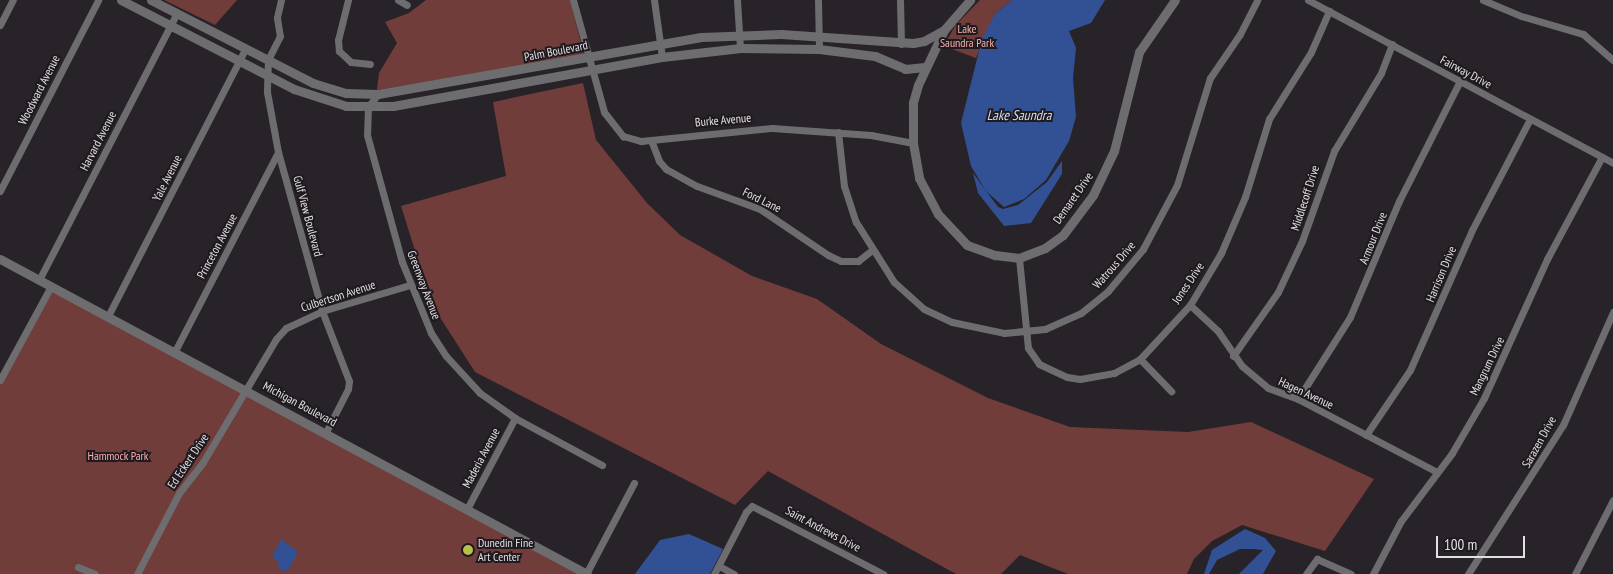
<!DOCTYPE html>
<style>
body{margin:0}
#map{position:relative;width:1613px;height:574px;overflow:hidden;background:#282328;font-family:"PT Sans Narrow",sans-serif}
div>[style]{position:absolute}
.green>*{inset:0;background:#713d3a}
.water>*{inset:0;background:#325194}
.minor>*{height:7px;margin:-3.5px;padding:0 3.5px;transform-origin:3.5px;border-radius:3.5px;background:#6d6d70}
.tertiary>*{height:9px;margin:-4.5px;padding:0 4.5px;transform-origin:4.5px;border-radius:4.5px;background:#6d6d70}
.dots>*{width:14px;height:14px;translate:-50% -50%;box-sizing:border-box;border:2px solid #1e1a1f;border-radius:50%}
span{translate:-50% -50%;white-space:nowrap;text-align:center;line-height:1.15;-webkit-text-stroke:4px #1e1a1f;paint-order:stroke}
.park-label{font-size:12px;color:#f8aea9}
.street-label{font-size:12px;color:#e2dfe2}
.poi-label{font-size:12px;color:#e2dfe2}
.left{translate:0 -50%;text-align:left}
.water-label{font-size:14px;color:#d2dcf0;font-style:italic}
.scale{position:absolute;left:1436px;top:536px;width:89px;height:22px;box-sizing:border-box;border:2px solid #e2dfe2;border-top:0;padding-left:6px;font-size:15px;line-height:18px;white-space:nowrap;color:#e2dfe2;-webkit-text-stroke:4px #1e1a1f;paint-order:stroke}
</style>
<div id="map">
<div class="green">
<i style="clip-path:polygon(164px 0,237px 0,215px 25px)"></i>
<i style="clip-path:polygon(426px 0,570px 0,584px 55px,377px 90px,379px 73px,397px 43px,385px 22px,409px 13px)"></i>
<i style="clip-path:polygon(980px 0,1012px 0,995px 14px,976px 58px,944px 46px,955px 26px)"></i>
<i style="clip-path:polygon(583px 83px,596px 140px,647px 203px,680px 235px,752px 276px,817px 299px,881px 344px,988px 398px,1070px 427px,1188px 432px,1251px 422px,1374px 479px,1325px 551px,1242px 525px,1212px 541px,1194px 559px,1187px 574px,1068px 574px,1020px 555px,1001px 574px,956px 574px,768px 471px,735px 505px,475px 372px,432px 305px,401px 206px,506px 176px,493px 102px)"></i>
<i style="clip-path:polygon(51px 286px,585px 574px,0 574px,0 379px)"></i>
</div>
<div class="water">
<i style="clip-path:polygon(1012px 0,1105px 0,1091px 23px,1069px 31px,1076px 48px,1073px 78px,1076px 117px,1069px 141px,1046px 180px,1024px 199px,1004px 207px,986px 191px,971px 166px,961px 123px,982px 39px,995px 14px)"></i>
<i style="clip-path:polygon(1062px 161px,1062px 174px,1031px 223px,1004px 226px,978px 193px,973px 173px,998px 207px,1003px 209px,1018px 205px,1047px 182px)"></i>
<i style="clip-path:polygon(1245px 529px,1265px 538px,1276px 551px,1263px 574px,1239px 574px,1263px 550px,1253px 549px,1240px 549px,1217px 560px,1209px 574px,1204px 574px,1212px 550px)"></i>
<i style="clip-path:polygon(689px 534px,723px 549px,710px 574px,635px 574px,660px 540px)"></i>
<i style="clip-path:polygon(281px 539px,298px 552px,287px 572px,277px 567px,279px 561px,272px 557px)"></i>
</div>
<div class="minor">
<i style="left:281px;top:0;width:18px;rotate:103deg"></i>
<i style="left:277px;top:18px;width:18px;rotate:81deg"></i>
<i style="left:280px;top:36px;width:27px;rotate:117deg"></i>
<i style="left:268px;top:60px;width:32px;rotate:92deg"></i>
<i style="left:267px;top:92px;width:61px;rotate:79.6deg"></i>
<i style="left:278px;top:152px;width:165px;rotate:74.5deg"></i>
<i style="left:322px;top:311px;width:75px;rotate:68.9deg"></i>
<i style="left:349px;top:381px;width:8px;rotate:97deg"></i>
<i style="left:348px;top:389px;width:48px;rotate:117.1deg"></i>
<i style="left:348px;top:0;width:41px;rotate:104deg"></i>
<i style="left:338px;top:40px;width:11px;rotate:85deg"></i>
<i style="left:339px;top:51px;width:16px;rotate:43deg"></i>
<i style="left:351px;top:62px;width:19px;rotate:6deg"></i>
<i style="left:398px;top:0;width:10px;rotate:29deg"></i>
<i style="left:573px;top:0;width:116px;rotate:74.5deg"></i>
<i style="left:604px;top:112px;width:31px;rotate:52deg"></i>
<i style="left:623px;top:136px;width:19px;rotate:16deg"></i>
<i style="left:641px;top:141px;width:132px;rotate:-5.7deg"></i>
<i style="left:772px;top:128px;width:99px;rotate:4deg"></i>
<i style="left:871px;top:135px;width:43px;rotate:10.8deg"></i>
<i style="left:654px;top:0;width:58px;rotate:82deg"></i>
<i style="left:737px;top:0;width:48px;rotate:86.4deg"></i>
<i style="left:818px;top:0;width:49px;rotate:88.8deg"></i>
<i style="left:900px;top:0;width:44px;rotate:88.7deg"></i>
<i style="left:1308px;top:0;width:346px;rotate:28.1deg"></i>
<i style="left:1483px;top:0;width:41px;rotate:22.8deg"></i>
<i style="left:1521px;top:16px;width:65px;rotate:16.2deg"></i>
<i style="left:1583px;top:34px;width:40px;rotate:41deg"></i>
<i style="left:0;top:25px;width:28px;rotate:-63deg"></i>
<i style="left:378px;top:94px;width:16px;rotate:128deg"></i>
<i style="left:368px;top:107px;width:28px;rotate:92deg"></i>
<i style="left:367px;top:135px;width:132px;rotate:74.6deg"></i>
<i style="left:402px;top:262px;width:77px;rotate:67.8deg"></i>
<i style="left:431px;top:333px;width:27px;rotate:57deg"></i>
<i style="left:446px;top:356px;width:50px;rotate:47.4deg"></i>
<i style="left:480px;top:393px;width:43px;rotate:35.5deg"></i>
<i style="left:515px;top:418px;width:99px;rotate:28.4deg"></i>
<i style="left:838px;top:132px;width:54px;rotate:83.7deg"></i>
<i style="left:844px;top:186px;width:38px;rotate:72deg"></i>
<i style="left:856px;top:222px;width:71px;rotate:57.7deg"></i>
<i style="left:894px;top:282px;width:40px;rotate:42deg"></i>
<i style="left:924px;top:309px;width:31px;rotate:25deg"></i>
<i style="left:952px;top:322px;width:53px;rotate:11.9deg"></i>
<i style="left:1004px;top:333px;width:41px;rotate:-5.6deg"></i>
<i style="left:1045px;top:329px;width:39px;rotate:-24deg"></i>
<i style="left:1081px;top:313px;width:35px;rotate:-39deg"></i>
<i style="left:1108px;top:291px;width:55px;rotate:-50.2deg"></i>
<i style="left:1143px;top:249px;width:72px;rotate:-62deg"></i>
<i style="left:1177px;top:185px;width:112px;rotate:-72.9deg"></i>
<i style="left:1210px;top:78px;width:53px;rotate:-55.7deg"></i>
<i style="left:1240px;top:34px;width:38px;rotate:-63deg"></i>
<i style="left:651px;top:140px;width:22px;rotate:69deg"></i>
<i style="left:659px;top:161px;width:11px;rotate:49deg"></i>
<i style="left:666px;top:169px;width:35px;rotate:29deg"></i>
<i style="left:697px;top:186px;width:67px;rotate:20.1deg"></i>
<i style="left:760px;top:209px;width:82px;rotate:34.1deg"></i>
<i style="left:828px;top:255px;width:14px;rotate:25deg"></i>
<i style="left:841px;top:261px;width:17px"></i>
<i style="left:858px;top:261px;width:18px;rotate:-38deg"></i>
<i style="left:0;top:191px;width:215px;rotate:-62.8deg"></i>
<i style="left:1019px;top:258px;width:90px;rotate:84.3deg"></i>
<i style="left:1028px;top:348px;width:19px;rotate:55deg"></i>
<i style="left:1039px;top:364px;width:31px;rotate:25deg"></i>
<i style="left:1067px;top:377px;width:13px;rotate:9deg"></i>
<i style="left:1080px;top:379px;width:35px;rotate:-10deg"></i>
<i style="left:1114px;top:373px;width:30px;rotate:-28deg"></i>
<i style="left:1140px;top:359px;width:74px;rotate:-47.2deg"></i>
<i style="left:1190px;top:305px;width:61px;rotate:-59.2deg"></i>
<i style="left:1221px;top:253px;width:61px;rotate:-66.8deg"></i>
<i style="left:1245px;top:197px;width:82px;rotate:-72.9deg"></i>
<i style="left:1269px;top:119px;width:79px;rotate:-57.9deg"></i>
<i style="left:1311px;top:52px;width:45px;rotate:-66.3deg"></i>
<i style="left:39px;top:280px;width:301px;rotate:-62.7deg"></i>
<i style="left:1190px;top:305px;width:38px;rotate:43deg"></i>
<i style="left:1218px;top:331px;width:42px;rotate:55.6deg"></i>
<i style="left:1242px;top:366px;width:34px;rotate:40deg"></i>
<i style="left:1268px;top:388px;width:32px;rotate:20deg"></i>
<i style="left:1298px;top:399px;width:157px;rotate:27.7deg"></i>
<i style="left:108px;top:316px;width:300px;rotate:-62.8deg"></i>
<i style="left:175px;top:351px;width:224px;rotate:-62.6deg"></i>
<i style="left:1233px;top:356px;width:78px;rotate:-54.9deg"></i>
<i style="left:1278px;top:292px;width:56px;rotate:-64.8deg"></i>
<i style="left:1302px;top:241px;width:96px;rotate:-70.4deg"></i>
<i style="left:1334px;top:151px;width:91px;rotate:-58.9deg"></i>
<i style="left:1381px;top:73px;width:31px;rotate:-69deg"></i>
<i style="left:1140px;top:359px;width:45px;rotate:45.9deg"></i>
<i style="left:0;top:380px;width:107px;rotate:-61.5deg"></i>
<i style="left:1298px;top:399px;width:97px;rotate:-57.6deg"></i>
<i style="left:1350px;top:317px;width:126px;rotate:-67.1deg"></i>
<i style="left:1399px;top:201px;width:135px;rotate:-63.1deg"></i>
<i style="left:1366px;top:435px;width:78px;rotate:-55.9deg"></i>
<i style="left:1410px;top:370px;width:153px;rotate:-66.1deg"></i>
<i style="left:1472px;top:230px;width:125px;rotate:-62.4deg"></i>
<i style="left:467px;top:509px;width:103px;rotate:-62.2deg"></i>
<i style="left:719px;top:566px;width:17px;rotate:28deg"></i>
<i style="left:78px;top:567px;width:18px;rotate:22deg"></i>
<i style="left:137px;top:574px;width:91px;rotate:-62.6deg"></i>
<i style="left:179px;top:493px;width:39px;rotate:-52deg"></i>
<i style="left:203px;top:462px;width:143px;rotate:-59.3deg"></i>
<i style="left:276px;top:339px;width:15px;rotate:-48deg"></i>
<i style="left:286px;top:328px;width:40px;rotate:-25deg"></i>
<i style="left:322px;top:311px;width:92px;rotate:-16.5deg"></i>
<i style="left:586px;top:574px;width:103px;rotate:-62.2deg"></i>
<i style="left:714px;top:574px;width:70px;rotate:-62.7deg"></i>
<i style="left:746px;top:512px;width:8px;rotate:-45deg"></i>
<i style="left:752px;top:506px;width:148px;rotate:27.4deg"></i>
<i style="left:1306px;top:574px;width:19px;rotate:-54deg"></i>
<i style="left:1317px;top:559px;width:37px;rotate:24deg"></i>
<i style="left:1373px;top:574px;width:60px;rotate:-62.2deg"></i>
<i style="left:1401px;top:521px;width:85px;rotate:-53.1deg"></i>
<i style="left:1452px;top:453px;width:64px;rotate:-59.8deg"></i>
<i style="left:1484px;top:398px;width:153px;rotate:-65.6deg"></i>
<i style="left:1547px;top:259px;width:116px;rotate:-61.7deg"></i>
<i style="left:1468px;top:574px;width:177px;rotate:-57.5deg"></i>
<i style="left:1563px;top:425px;width:124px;rotate:-66.1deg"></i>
<i style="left:1575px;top:574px;width:83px;rotate:-62.8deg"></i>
</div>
<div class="tertiary">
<i style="left:121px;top:0;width:195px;rotate:27.2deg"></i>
<i style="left:294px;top:89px;width:55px;rotate:18.1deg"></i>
<i style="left:346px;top:106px;width:47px"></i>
<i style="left:393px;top:106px;width:273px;rotate:-10.3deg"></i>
<i style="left:662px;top:57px;width:79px;rotate:-6.6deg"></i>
<i style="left:740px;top:48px;width:79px;rotate:0.7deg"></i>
<i style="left:819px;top:49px;width:56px;rotate:7.1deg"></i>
<i style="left:875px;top:56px;width:33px;rotate:23deg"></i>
<i style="left:905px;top:69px;width:20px;rotate:-6deg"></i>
<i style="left:151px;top:0;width:182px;rotate:27.1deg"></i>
<i style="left:313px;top:83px;width:34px;rotate:17deg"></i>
<i style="left:346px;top:93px;width:32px;rotate:2deg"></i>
<i style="left:378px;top:94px;width:328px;rotate:-10deg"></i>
<i style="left:701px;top:37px;width:80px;rotate:-2.1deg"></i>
<i style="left:781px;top:34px;width:132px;rotate:3.9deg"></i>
<i style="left:913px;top:43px;width:11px;rotate:-10deg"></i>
<i style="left:924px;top:41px;width:23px;rotate:-29deg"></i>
<i style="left:944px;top:30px;width:40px;rotate:-49deg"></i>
<i style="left:944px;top:30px;width:61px;rotate:115.3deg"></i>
<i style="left:918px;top:85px;width:19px;rotate:106deg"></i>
<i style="left:913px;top:103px;width:40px;rotate:90deg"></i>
<i style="left:913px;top:143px;width:36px;rotate:80deg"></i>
<i style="left:919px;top:178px;width:41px;rotate:62.2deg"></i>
<i style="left:938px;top:214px;width:42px;rotate:46.9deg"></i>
<i style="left:967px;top:245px;width:30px;rotate:20deg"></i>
<i style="left:995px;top:255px;width:24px;rotate:7deg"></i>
<i style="left:1019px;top:258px;width:28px;rotate:-21deg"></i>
<i style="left:1045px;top:248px;width:22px;rotate:-36deg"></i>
<i style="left:1063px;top:235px;width:50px;rotate:-53.1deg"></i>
<i style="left:1093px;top:195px;width:49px;rotate:-64.5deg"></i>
<i style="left:1114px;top:151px;width:102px;rotate:-75.8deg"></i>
<i style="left:1139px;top:52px;width:63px;rotate:-55.3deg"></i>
<i style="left:0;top:259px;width:666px;rotate:28.22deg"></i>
</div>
<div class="dots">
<i style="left:468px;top:550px;background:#b8c147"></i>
</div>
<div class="park-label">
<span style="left:967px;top:36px">Lake<br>Saundra Park</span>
<span style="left:118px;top:456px">Hammock Park</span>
</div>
<div class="street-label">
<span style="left:556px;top:51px;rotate:-11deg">Palm Boulevard</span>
<span style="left:1466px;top:72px;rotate:28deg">Fairway Drive</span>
<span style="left:39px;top:90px;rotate:-63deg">Woodward Avenue</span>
<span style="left:723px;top:120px;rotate:-5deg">Burke Avenue</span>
<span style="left:98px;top:141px;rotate:-63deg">Harvard Avenue</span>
<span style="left:167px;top:178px;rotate:-63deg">Yale Avenue</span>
<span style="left:1073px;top:198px;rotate:-55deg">Demaret Drive</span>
<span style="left:1305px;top:198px;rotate:-72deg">Middlecoff Drive</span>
<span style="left:762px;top:200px;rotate:26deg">Ford Lane</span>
<span style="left:308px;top:216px;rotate:75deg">Gulf View Boulevard</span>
<span style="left:1373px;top:238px;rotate:-68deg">Armour Drive</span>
<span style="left:217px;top:246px;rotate:-62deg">Princeton Avenue</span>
<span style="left:1114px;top:265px;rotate:-49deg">Watrous Drive</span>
<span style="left:1441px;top:274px;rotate:-67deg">Harrison Drive</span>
<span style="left:1188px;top:283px;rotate:-56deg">Jones Drive</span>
<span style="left:424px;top:285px;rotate:69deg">Greenway Avenue</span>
<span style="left:338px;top:296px;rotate:-18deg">Culbertson Avenue</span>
<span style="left:1487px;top:366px;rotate:-64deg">Mangrum Drive</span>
<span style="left:1306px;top:393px;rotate:25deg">Hagen Avenue</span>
<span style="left:300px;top:404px;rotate:28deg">Michigan Boulevard</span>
<span style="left:1539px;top:442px;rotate:-61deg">Sarazen Drive</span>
<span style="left:481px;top:458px;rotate:-62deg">Maderia Avenue</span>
<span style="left:188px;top:461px;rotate:-56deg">Ed Eckert Drive</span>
<span style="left:823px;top:529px;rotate:28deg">Saint Andrews Drive</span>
</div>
<div class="poi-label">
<span class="left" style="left:478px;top:550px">Dunedin Fine<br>Art Center</span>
</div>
<div class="water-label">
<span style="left:1019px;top:115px">Lake Saundra</span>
</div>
<div class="scale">100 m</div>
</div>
